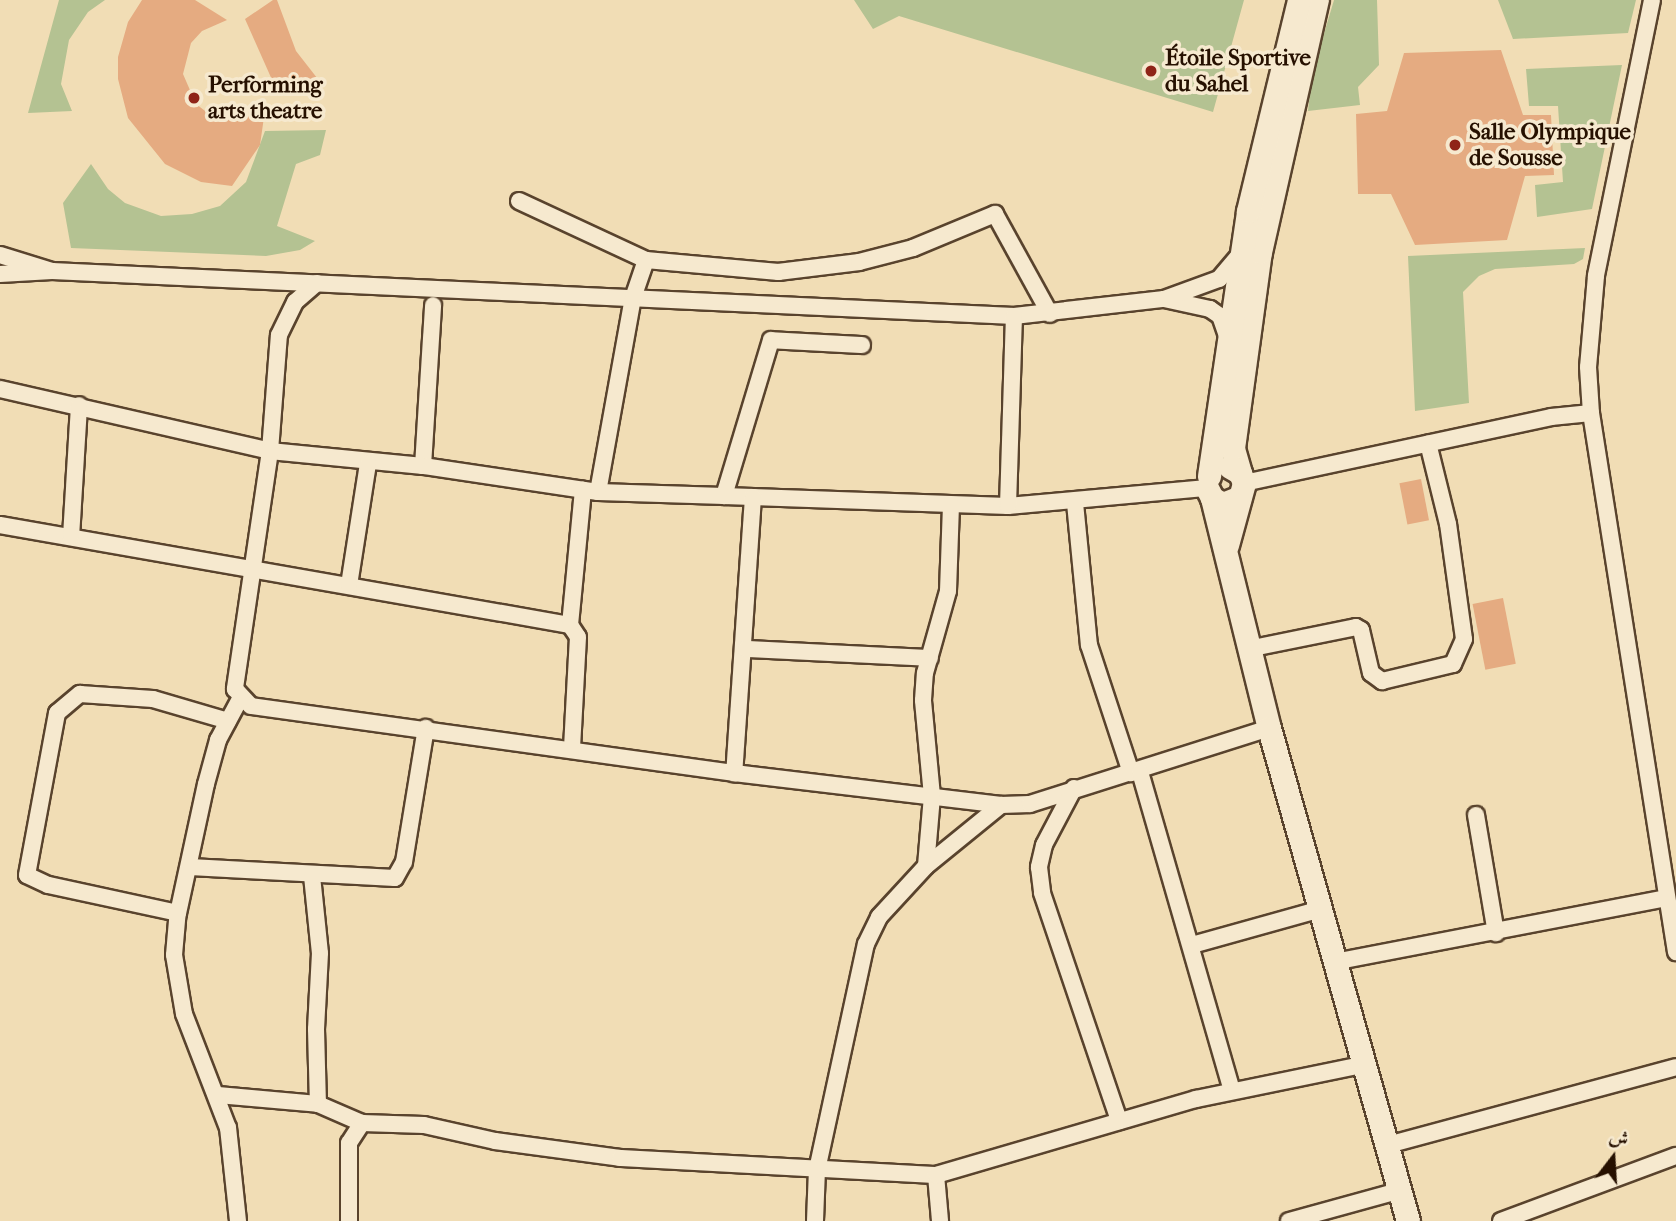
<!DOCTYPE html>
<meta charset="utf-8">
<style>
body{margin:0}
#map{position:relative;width:1676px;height:1221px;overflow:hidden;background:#f1ddb5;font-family:"IM FELL French Canon",Amiri,serif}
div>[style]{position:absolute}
.green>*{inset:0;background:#b4c292}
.building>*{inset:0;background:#e5ab81;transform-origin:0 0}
.roads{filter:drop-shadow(2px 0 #59432d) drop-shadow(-2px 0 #59432d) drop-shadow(0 2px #59432d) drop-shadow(0 -2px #59432d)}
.street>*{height:16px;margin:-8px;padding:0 8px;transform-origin:8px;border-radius:8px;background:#f6e9cf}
.secondary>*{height:23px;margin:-11.5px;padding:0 11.5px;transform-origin:11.5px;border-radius:11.5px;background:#f6e9cf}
.dots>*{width:19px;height:19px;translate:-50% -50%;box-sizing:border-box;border:4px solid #f6e9cf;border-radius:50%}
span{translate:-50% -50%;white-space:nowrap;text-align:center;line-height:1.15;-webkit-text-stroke:7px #f6e9cf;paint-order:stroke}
.poi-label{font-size:23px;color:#261000;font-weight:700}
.left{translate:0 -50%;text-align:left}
.north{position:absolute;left:1578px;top:1123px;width:70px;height:70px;-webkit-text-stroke:5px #f6e9cf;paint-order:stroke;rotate:17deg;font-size:19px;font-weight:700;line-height:28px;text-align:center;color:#261000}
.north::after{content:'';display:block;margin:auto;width:24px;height:32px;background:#261000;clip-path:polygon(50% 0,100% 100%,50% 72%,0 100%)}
</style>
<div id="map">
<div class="green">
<i style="clip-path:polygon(59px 0,105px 0,88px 12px,69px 40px,61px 84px,72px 111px,28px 113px)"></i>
<i style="clip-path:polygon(854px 0,1244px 0,1213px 112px,899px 16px,873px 29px)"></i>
<i style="clip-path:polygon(1334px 0,1377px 0,1379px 65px,1358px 87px,1360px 105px,1308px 111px,1312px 74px)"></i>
<i style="clip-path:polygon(1498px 0,1636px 0,1628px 33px,1513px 39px)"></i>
<i style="clip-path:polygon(1622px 65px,1592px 209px,1537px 217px,1535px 185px,1563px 182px,1558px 106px,1529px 106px,1526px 69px)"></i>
<i style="clip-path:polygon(326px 130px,320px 155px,296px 164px,277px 226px,315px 241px,300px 250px,266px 256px,71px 248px,63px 203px,91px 164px,108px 189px,125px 203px,161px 216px,192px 214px,220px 206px,246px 182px,265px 131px)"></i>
<i style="clip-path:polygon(1585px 248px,1583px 259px,1574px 264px,1495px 269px,1479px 276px,1463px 292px,1469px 403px,1415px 411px,1408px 256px)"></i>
</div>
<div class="building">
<i style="clip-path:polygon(142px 0,195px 0,227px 20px,202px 31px,191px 43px,183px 74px,196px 104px,209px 114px,241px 119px,265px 110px,260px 145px,232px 186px,201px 182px,165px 164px,128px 118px,118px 79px,118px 57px,128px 22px)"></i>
<i style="clip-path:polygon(273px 0,277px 0,296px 51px,321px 83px,296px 92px,292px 84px,277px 91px,245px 19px)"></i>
<i style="clip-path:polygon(1501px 50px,1523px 115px,1551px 115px,1554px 175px,1525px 176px,1507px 240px,1415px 245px,1391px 194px,1358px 194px,1356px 114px,1387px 111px,1404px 53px)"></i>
<i style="left:1421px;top:479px;width:42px;height:22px;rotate:79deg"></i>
<i style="left:1503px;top:598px;width:67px;height:31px;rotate:79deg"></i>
</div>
<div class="roads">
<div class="street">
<i style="left:1652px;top:0;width:282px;rotate:101.5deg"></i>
<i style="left:1596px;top:276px;width:91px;rotate:95deg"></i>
<i style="left:1588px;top:367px;width:46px;rotate:86.3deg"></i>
<i style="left:1591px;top:413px;width:546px;rotate:81.04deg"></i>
<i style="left:519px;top:201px;width:140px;rotate:24.9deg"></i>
<i style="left:646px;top:260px;width:133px;rotate:5.2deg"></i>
<i style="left:778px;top:272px;width:82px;rotate:-7deg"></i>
<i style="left:859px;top:262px;width:56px;rotate:-14.5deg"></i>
<i style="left:913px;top:248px;width:89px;rotate:-22.5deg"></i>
<i style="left:995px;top:214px;width:114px;rotate:61.2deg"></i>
<i style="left:0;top:255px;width:54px;rotate:17.1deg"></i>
<i style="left:52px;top:271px;width:52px;rotate:176.7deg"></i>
<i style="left:52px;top:271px;width:963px;rotate:2.68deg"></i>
<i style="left:1014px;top:316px;width:151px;rotate:-6.5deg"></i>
<i style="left:1227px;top:336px;width:21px;rotate:-109deg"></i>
<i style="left:1220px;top:316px;width:12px;rotate:-145deg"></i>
<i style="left:1210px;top:309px;width:47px;rotate:-167.7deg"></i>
<i style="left:1164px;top:299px;width:59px;rotate:-20deg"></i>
<i style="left:1219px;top:279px;width:30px;rotate:-50deg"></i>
<i style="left:862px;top:345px;width:91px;rotate:-176.9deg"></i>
<i style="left:771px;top:340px;width:163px;rotate:106.8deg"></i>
<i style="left:724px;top:496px;width:284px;rotate:2deg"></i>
<i style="left:1008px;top:506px;width:200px;rotate:-5.2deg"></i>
<i style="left:0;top:389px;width:277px;rotate:12.9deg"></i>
<i style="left:270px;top:451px;width:116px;rotate:-85.6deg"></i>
<i style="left:279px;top:335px;width:37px;rotate:-64deg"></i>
<i style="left:295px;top:302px;width:29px;rotate:-41deg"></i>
<i style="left:423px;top:466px;width:161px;rotate:-86.4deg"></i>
<i style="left:1244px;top:483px;width:314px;rotate:-12.1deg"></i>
<i style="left:1551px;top:417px;width:40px;rotate:-5.7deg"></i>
<i style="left:598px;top:492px;width:197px;rotate:-79.8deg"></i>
<i style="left:633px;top:298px;width:40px;rotate:-71.1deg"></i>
<i style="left:724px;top:496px;width:126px;rotate:-178.2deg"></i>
<i style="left:598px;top:492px;width:177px;rotate:-171.5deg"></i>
<i style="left:423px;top:466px;width:154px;rotate:-174.4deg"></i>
<i style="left:270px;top:451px;width:241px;rotate:98.4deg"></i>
<i style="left:235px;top:689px;width:23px;rotate:47deg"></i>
<i style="left:251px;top:706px;width:488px;rotate:7.9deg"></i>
<i style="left:753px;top:497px;width:277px;rotate:93.9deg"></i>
<i style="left:734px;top:773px;width:269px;rotate:6.8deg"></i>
<i style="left:1001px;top:805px;width:29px;rotate:-2deg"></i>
<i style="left:1030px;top:804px;width:251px;rotate:-17.6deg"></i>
<i style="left:1075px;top:503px;width:143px;rotate:84.4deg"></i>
<i style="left:1089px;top:645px;width:135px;rotate:71.8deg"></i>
<i style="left:1008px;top:506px;width:190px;rotate:-88.2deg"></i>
<i style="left:0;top:525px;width:579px;rotate:9.95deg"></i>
<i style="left:570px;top:625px;width:14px;rotate:56deg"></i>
<i style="left:578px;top:637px;width:111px;rotate:93.1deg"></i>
<i style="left:71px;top:537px;width:132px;rotate:-86.5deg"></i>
<i style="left:349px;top:585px;width:123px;rotate:-81.1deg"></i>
<i style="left:570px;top:625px;width:136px;rotate:-84.5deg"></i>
<i style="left:746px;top:649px;width:184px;rotate:2.8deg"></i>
<i style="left:1248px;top:649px;width:110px;rotate:-11.5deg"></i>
<i style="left:1356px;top:627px;width:6px;rotate:31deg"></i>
<i style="left:1361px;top:630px;width:44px;rotate:76.9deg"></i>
<i style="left:1371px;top:673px;width:14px;rotate:36deg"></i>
<i style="left:1382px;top:681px;width:73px;rotate:-13.5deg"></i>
<i style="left:1453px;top:664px;width:27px;rotate:-66deg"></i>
<i style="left:1464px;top:639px;width:116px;rotate:-97.9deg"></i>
<i style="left:1448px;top:524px;width:83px;rotate:-103.9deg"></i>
<i style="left:1140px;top:772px;width:331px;rotate:73.9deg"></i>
<i style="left:1074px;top:788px;width:64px;rotate:117.8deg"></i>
<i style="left:1044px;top:845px;width:23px;rotate:103deg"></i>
<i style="left:1039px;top:867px;width:26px;rotate:83deg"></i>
<i style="left:1042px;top:893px;width:241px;rotate:71.3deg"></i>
<i style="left:1476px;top:815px;width:120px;rotate:80.4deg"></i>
<i style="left:926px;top:866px;width:70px;rotate:-85.1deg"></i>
<i style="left:932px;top:796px;width:96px;rotate:-95.4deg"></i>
<i style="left:923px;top:700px;width:27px;rotate:-86deg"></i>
<i style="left:925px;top:673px;width:85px;rotate:-74.3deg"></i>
<i style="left:948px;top:591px;width:86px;rotate:-88deg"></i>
<i style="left:190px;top:867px;width:205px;rotate:3.1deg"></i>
<i style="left:395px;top:878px;width:18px;rotate:-61deg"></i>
<i style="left:404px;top:862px;width:136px;rotate:-80.7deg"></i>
<i style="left:312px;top:876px;width:77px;rotate:84.1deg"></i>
<i style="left:320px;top:953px;width:76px;rotate:93deg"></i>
<i style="left:316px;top:1029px;width:75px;rotate:88.5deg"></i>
<i style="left:178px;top:913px;width:133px;rotate:-167.8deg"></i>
<i style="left:48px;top:885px;width:23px;rotate:-155deg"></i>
<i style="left:27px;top:875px;width:165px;rotate:-79.5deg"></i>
<i style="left:57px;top:713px;width:30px;rotate:-40deg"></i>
<i style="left:80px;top:694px;width:73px;rotate:3.9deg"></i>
<i style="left:153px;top:699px;width:78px;rotate:16.3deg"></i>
<i style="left:1192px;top:945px;width:134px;rotate:-15.6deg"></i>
<i style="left:1334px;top:962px;width:338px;rotate:-10.9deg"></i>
<i style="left:218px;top:1095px;width:100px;rotate:5.1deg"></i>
<i style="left:318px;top:1104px;width:48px;rotate:23.4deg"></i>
<i style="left:1384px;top:1146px;width:302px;rotate:-15.1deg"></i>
<i style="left:936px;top:1175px;width:46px;rotate:85deg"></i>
<i style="left:238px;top:1221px;width:94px;rotate:-96.1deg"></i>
<i style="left:228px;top:1128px;width:122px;rotate:-111.1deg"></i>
<i style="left:184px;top:1014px;width:60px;rotate:-99.6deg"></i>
<i style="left:174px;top:955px;width:37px;rotate:-85deg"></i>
<i style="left:177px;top:918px;width:137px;rotate:-77.8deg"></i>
<i style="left:206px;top:784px;width:46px;rotate:-74.7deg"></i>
<i style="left:218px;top:740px;width:47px;rotate:-61.8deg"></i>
<i style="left:349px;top:1221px;width:78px;rotate:-90deg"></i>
<i style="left:349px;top:1143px;width:24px;rotate:-57deg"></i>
<i style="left:362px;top:1123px;width:62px;rotate:1.8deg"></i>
<i style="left:424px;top:1125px;width:73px;rotate:12.7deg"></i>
<i style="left:495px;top:1141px;width:126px;rotate:7.7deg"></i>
<i style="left:620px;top:1158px;width:316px;rotate:3.1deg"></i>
<i style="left:936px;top:1175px;width:271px;rotate:-16.3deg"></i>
<i style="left:1196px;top:1099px;width:168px;rotate:-11.6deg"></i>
<i style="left:815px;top:1221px;width:51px;rotate:-87.8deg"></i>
<i style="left:817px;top:1170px;width:231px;rotate:-77.8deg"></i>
<i style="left:866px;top:944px;width:30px;rotate:-64deg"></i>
<i style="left:879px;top:917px;width:69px;rotate:-47.3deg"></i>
<i style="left:926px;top:866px;width:97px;rotate:-39.1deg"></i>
<i style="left:1289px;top:1221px;width:113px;rotate:-15.4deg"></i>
<i style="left:1501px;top:1221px;width:187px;rotate:-20.4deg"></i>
</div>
<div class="secondary">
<i style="left:1240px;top:473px;width:26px;rotate:-106deg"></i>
<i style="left:1233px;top:448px;width:198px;rotate:-82.2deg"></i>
<i style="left:1260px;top:252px;width:258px;rotate:-77.3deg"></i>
<i style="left:1209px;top:476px;width:268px;rotate:-81.6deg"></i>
<i style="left:1248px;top:211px;width:217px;rotate:-76.4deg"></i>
<i style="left:1207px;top:488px;width:11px;rotate:63deg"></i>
<i style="left:1212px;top:498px;width:13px;rotate:29deg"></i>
<i style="left:1223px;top:504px;width:18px;rotate:-22deg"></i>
<i style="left:1212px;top:498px;width:237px;rotate:76.1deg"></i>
<i style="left:1269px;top:728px;width:512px;rotate:74.25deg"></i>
<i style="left:1227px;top:545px;width:64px;rotate:-74.7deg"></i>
<i style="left:1244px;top:483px;width:11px;rotate:-112deg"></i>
<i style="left:1240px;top:473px;width:12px;rotate:-149deg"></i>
</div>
</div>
<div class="dots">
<i style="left:1151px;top:71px;background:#8f2418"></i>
<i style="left:194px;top:98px;background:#8f2418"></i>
<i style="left:1455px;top:145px;background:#8f2418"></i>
</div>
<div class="poi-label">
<span class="left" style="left:1165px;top:71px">Étoile Sportive<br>du Sahel</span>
<span class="left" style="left:208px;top:98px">Performing<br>arts theatre</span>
<span class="left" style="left:1469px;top:145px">Salle Olympique<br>de Sousse</span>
</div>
<div class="north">ش</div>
</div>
